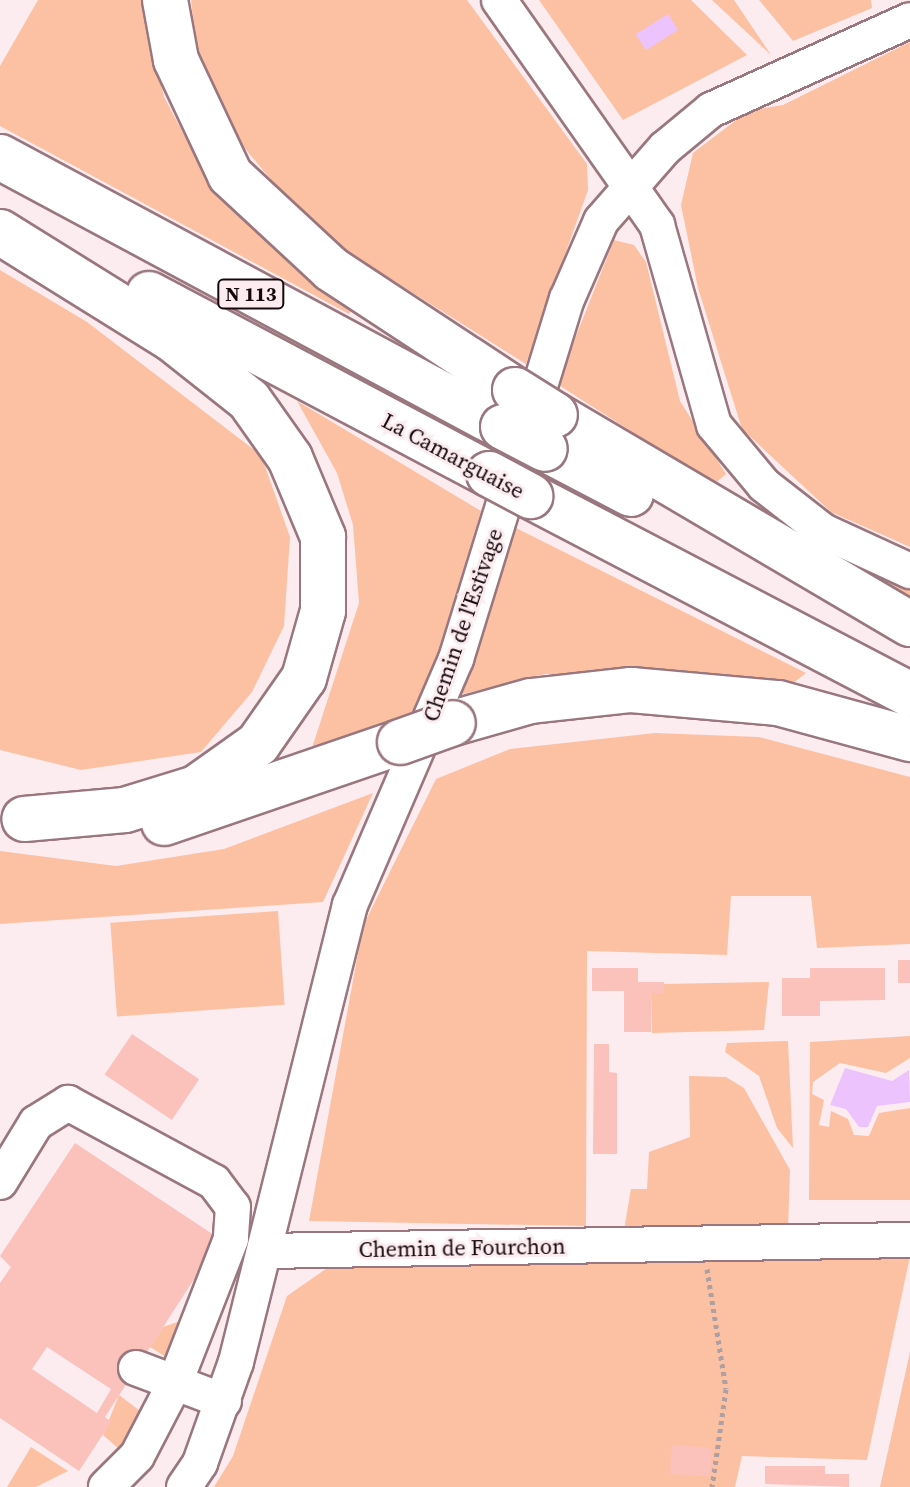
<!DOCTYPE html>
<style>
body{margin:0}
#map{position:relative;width:910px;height:1487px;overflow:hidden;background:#fcecf0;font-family:"Source Serif 4",serif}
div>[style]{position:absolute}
.green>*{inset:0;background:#fbc1a2;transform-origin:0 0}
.water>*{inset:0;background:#ecc3fd;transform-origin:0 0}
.building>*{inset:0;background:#fbc1bb;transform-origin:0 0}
.path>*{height:5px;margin-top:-2.5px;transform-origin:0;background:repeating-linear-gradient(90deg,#ae9fa3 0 4px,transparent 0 8px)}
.roads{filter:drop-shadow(2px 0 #9a777f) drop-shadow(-2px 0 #9a777f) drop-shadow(0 2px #9a777f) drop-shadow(0 -2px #9a777f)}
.minor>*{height:34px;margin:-17px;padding:0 17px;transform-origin:17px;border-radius:17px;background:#fff}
.highway>*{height:44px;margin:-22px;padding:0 22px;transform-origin:22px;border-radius:22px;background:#fff}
.bridges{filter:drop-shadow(2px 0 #9a777f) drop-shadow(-2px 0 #9a777f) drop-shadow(0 2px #9a777f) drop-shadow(0 -2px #9a777f)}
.highway-bridge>*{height:44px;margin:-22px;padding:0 22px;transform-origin:22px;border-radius:22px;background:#fff}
span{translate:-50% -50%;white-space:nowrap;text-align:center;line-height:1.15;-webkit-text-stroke:6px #fcecf0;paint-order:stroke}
.shield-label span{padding:2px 6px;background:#fcecf0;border:2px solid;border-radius:6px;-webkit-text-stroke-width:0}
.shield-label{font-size:20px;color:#14080c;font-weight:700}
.street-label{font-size:22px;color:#14080c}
</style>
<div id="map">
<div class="green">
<i style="clip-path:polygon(38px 0,141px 0,164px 97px,199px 163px,248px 224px,356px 303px,349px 314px,0 126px,0 66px)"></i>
<i style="clip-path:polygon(191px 0,467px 0,587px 164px,588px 190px,526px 364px,348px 252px,282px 193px,228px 128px,196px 50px)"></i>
<i style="clip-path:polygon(539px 0,691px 0,747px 55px,623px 120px)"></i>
<i style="clip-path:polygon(712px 0,734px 0,771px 55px)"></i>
<i style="clip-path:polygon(759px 0,871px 0,872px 8px,793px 41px)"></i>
<i style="clip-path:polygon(910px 42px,910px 547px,831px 512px,742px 429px,698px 288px,681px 205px,693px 153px,748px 111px,783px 105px)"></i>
<i style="clip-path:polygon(614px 240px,634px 245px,646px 262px,680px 401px,726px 474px,714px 484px,557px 384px)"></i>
<i style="clip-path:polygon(0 270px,87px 322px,261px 455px,290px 537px,284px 626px,252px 692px,201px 752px,81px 770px,0 750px)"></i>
<i style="clip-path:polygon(297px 401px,481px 511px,421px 709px,311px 751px,359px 603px,353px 525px,337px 473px)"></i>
<i style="clip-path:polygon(780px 524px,910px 586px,910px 604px)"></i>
<i style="clip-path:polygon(512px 526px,806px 673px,792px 684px,545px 674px,459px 695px)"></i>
<i style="clip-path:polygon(655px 733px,759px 737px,910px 777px,910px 944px,817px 948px,811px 896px,731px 896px,727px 955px,587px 951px,586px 1226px,309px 1221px,363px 926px,436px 779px,510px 749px)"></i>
<i style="clip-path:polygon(373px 793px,323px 902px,0 924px,0 851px,116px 866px,224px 849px)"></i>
<i style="left:278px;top:911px;width:94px;height:168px;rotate:86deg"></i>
<i style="clip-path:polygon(769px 982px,764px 1030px,652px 1033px,651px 993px,664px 984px)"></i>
<i style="clip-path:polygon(910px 1036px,910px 1058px,886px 1073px,840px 1063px,813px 1082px,812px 1094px,824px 1100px,819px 1125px,829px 1127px,831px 1111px,848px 1119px,854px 1135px,869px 1136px,879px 1113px,910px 1108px,910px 1200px,809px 1200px,810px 1042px)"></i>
<i style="clip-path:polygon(788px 1041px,793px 1148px,777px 1128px,759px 1076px,725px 1052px,727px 1043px)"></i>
<i style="clip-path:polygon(689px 1076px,726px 1077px,744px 1088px,790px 1170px,788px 1230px,624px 1230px,631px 1189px,647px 1189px,649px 1152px,690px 1137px)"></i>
<i style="clip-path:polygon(910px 1256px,867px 1460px,742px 1456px,735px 1487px,214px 1487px,233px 1456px,287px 1296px,330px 1266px)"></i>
<i style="clip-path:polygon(192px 1317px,169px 1359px,150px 1347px,163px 1327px)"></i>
<i style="clip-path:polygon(910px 1352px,910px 1487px,880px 1487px)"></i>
<i style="clip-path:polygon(119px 1395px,140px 1411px,120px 1450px,103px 1435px)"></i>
<i style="clip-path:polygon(31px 1447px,68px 1471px,36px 1487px,7px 1487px)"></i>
</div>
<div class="water">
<i style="left:668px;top:14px;width:19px;height:38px;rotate:58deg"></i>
<i style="clip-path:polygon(845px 1068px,892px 1081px,909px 1070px,910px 1102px,877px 1106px,868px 1127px,859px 1127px,846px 1109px,830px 1105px)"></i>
</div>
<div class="building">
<i style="left:910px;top:960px;width:23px;height:12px;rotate:90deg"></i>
<i style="clip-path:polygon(592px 968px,638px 968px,638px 982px,664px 982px,664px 993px,651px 993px,651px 1032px,624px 1032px,624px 991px,592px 991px)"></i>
<i style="clip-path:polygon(810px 968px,885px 968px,885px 1000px,820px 1001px,820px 1016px,782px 1016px,782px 978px,810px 978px)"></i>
<i style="left:132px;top:1034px;width:81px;height:49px;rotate:34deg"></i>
<i style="clip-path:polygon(594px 1044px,609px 1044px,609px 1072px,617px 1073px,617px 1154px,593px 1154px)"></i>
<i style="clip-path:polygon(evenodd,75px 1143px,220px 1239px,105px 1417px,111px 1422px,79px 1471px,0 1418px,0 1283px,11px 1267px,0 1256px,75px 1143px,47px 1347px,111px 1389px,97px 1413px,32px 1369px,47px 1347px)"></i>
<i style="left:672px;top:1445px;width:40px;height:29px;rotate:4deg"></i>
<i style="clip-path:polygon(765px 1466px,825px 1466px,825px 1474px,849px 1474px,849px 1487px,765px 1484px)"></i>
</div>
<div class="path">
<i style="left:707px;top:1269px;width:121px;rotate:81deg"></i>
<i style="left:726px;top:1389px;width:99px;rotate:98.1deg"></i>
</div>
<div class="roads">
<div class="minor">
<i style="left:499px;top:0;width:275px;rotate:54.9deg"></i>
<i style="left:657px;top:225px;width:208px;rotate:74.1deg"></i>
<i style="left:714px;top:425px;width:78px;rotate:50.2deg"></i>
<i style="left:764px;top:485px;width:75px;rotate:37.9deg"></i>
<i style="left:823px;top:531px;width:96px;rotate:24.7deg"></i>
<i style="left:0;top:1182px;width:69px;rotate:-58.6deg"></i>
<i style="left:36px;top:1123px;width:38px;rotate:-32deg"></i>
<i style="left:68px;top:1103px;width:166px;rotate:28.4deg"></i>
<i style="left:214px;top:1182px;width:31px;rotate:53deg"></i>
<i style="left:233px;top:1207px;width:32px;rotate:94deg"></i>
<i style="left:231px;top:1239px;width:155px;rotate:111.3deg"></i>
<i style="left:175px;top:1383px;width:82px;rotate:117.5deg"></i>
<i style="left:137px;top:1456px;width:44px;rotate:135deg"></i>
<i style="left:265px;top:1251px;width:645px;rotate:-0.98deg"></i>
<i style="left:136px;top:1368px;width:94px;rotate:20.6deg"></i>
<i style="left:184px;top:1487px;width:29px;rotate:-56deg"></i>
<i style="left:200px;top:1463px;width:107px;rotate:-70.4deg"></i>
<i style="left:236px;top:1362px;width:471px;rotate:-76deg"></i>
<i style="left:350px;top:905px;width:268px;rotate:-66.7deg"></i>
<i style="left:456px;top:659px;width:377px;rotate:-72.9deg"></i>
<i style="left:567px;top:299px;width:85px;rotate:-66.4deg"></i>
<i style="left:601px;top:221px;width:97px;rotate:-48.8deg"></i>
<i style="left:665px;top:148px;width:60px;rotate:-39.6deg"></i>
<i style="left:711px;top:110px;width:218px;rotate:-24.3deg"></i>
</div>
<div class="highway">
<i style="left:165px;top:0;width:61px;rotate:79.6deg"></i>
<i style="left:176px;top:60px;width:127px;rotate:64.8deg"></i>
<i style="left:230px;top:175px;width:138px;rotate:42.9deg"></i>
<i style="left:331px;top:269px;width:220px;rotate:33.3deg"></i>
<i style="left:0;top:157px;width:571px;rotate:28.23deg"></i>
<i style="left:0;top:232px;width:203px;rotate:31.9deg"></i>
<i style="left:172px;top:339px;width:98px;rotate:38.4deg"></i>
<i style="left:249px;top:400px;width:71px;rotate:54.7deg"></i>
<i style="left:290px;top:458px;width:86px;rotate:67.3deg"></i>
<i style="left:323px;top:537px;width:74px;rotate:90deg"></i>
<i style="left:323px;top:611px;width:70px;rotate:105.8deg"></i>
<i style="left:304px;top:678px;width:80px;rotate:124.9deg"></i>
<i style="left:258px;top:744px;width:76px;rotate:144.6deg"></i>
<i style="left:196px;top:788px;width:74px;rotate:162.8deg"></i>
<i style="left:125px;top:810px;width:101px;rotate:174.9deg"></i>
<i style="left:149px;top:294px;width:385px;rotate:27.9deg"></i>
<i style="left:555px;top:415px;width:412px;rotate:30.5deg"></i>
<i style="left:545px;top:449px;width:97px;rotate:27.6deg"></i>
<i style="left:530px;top:496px;width:429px;rotate:27.6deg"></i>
<i style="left:453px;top:723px;width:81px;rotate:-15.8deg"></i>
<i style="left:531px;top:701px;width:101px;rotate:-6.3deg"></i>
<i style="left:631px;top:690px;width:148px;rotate:5.1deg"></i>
<i style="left:778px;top:703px;width:137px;rotate:15.3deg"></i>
<i style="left:164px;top:823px;width:250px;rotate:-18.9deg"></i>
</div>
</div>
<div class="bridges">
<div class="highway-bridge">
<i style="left:515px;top:390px;width:47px;rotate:32deg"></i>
<i style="left:503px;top:427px;width:47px;rotate:27.6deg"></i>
<i style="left:489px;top:474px;width:47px;rotate:28.2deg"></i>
<i style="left:400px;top:742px;width:56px;rotate:-19.7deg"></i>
</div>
</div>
<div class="shield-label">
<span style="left:251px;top:294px">N 113</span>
</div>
<div class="street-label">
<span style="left:453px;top:456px;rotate:28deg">La Camarguaise</span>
<span style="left:463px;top:625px;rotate:-71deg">Chemin de l'Estivage</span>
<span style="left:462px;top:1248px;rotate:-1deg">Chemin de Fourchon</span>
</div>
</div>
